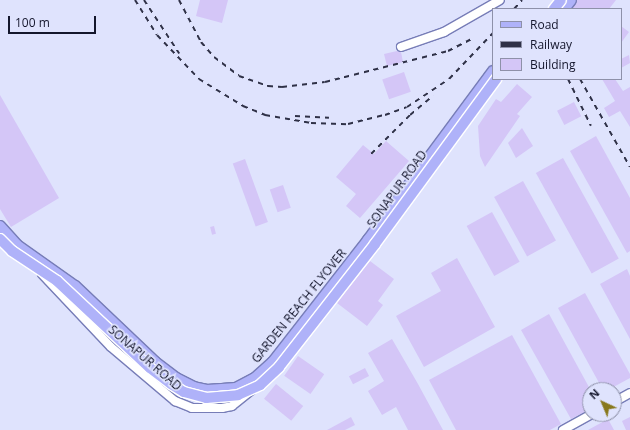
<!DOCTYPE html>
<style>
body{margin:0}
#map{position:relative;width:630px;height:430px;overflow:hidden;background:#dfe3fd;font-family:"Open Sans",sans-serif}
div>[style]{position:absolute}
.building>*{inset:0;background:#d4c6f7;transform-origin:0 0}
.roads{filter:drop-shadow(1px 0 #777db7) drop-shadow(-1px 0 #777db7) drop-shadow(0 1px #777db7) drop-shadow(0 -1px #777db7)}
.minor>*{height:8px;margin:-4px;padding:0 4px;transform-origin:4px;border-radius:4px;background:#fff}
.major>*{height:10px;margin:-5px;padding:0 5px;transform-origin:5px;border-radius:5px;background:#afb2f9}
.rail>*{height:2px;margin-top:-1px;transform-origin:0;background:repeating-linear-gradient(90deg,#2f3147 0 5px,transparent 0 10px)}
.bridges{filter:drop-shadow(1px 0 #fff) drop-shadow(-1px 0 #fff) drop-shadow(0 1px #fff) drop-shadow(0 -1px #fff)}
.major-bridge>*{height:10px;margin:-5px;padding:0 5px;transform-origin:5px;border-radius:5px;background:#afb2f9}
span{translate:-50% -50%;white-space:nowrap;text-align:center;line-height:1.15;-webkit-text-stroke:3.5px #dfe3fd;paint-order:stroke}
.street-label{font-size:12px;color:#14162c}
.legend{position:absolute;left:492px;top:8px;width:130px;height:72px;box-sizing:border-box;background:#dfe3fd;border:1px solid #8e91a9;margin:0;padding:5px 7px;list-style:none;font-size:12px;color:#14162c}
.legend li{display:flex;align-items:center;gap:8px;height:20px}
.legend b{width:20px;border:1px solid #8e91a9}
.north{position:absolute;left:582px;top:382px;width:40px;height:40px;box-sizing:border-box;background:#dfe3fd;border:1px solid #8e91a9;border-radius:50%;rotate:316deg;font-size:11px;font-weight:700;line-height:16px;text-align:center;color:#14162c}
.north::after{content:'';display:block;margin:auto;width:14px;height:18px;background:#88781c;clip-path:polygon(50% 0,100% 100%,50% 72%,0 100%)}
.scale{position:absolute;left:8px;top:16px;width:88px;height:18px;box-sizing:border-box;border:2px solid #14162c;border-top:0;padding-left:5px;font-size:12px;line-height:14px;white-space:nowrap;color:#14162c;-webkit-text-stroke:3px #dfe3fd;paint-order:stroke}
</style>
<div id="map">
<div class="building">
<i style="clip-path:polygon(200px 0,228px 0,222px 23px,196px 16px)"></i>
<i style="clip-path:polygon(577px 0,616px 0,609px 9px,572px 9px)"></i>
<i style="clip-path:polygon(621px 26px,629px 32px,621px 43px)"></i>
<i style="clip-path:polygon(397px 51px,401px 52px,403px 62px,387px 66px,384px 54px)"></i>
<i style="clip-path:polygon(629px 55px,630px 63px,621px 68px,621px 59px)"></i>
<i style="left:404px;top:72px;width:21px;height:23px;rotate:71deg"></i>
<i style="clip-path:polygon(602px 79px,615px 79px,623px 91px,630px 87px,630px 127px,620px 111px,609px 117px,604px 108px,615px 101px)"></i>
<i style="clip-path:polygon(517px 84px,532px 97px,517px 114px,520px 116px,485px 167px,480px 156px,478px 126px,496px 99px,501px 102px)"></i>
<i style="clip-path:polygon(0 95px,59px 198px,11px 227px,0 209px)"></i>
<i style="left:574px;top:102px;width:16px;height:19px;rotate:63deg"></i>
<i style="clip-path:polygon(522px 128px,533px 146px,516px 158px,508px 143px)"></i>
<i style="clip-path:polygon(596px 136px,630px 198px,630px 251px,627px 253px,570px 151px)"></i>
<i style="clip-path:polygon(386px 141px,409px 161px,360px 218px,346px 206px,356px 194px,336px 177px,363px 145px,374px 154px)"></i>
<i style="left:563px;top:158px;width:115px;height:31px;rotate:61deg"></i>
<i style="left:245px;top:159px;width:67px;height:13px;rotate:70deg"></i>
<i style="left:523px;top:181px;width:68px;height:33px;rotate:61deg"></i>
<i style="left:283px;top:185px;width:24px;height:14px;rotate:71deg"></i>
<i style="left:492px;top:212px;width:57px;height:29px;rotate:61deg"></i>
<i style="left:214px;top:226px;width:8px;height:4px;rotate:76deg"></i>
<i style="clip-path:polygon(457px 258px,495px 327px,424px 367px,396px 316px,441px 291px,431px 273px)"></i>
<i style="clip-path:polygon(370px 261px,394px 279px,378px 301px,383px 305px,367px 326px,337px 303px)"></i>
<i style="clip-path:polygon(627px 269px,630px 276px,630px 339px,600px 284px)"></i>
<i style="clip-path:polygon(585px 293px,630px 374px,630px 378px,608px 390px,603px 390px,558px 308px)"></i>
<i style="clip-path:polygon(549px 314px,590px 389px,590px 409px,571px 419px,521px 330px)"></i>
<i style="clip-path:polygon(512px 335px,561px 424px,550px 430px,456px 430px,429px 380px)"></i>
<i style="clip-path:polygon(392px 339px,418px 384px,443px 430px,408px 430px,396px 407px,382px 415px,368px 391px,384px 381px,368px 353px)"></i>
<i style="left:298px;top:356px;width:32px;height:24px;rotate:35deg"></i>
<i style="left:365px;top:368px;width:9px;height:18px;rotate:63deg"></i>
<i style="left:276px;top:384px;width:35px;height:19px;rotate:39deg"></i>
<i style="clip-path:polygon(351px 417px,355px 425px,345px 430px,327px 430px)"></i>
<i style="clip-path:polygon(630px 417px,630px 430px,626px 430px,622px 421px)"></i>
<i style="clip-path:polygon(608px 419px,614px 430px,588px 430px)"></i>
</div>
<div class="roads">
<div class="minor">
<i style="left:401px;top:47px;width:46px;rotate:-19.2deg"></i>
<i style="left:444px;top:32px;width:64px;rotate:-29.7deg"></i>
<i style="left:42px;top:274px;width:100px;rotate:46.6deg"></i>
<i style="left:111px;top:347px;width:84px;rotate:40.2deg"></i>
<i style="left:175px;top:401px;width:18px;rotate:22deg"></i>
<i style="left:192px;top:408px;width:30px"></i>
<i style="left:222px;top:408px;width:10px;rotate:-11deg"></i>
<i style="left:232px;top:406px;width:26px;rotate:-39deg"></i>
<i style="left:614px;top:402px;width:18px;rotate:-29deg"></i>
<i style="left:563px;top:430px;width:33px;rotate:-29deg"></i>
</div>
<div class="major">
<i style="left:564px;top:9px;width:11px;rotate:-52deg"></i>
<i style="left:0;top:226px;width:25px;rotate:48deg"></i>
<i style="left:17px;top:245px;width:71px;rotate:35.3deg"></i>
<i style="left:75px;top:286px;width:110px;rotate:43.5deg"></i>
<i style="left:155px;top:362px;width:26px;rotate:37deg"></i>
<i style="left:176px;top:378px;width:20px;rotate:27deg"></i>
<i style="left:194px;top:387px;width:13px;rotate:13deg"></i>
<i style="left:207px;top:390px;width:29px;rotate:-4deg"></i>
<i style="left:236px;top:388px;width:21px;rotate:-28deg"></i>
<i style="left:255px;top:378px;width:24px;rotate:-42deg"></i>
<i style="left:273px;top:362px;width:155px;rotate:-52.1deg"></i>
<i style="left:368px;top:240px;width:210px;rotate:-53.5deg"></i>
</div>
</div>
<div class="rail">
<i style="left:135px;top:0;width:41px;rotate:57.8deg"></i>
<i style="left:157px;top:35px;width:61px;rotate:46.3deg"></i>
<i style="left:199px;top:79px;width:52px;rotate:31.5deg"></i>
<i style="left:243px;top:106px;width:24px;rotate:22deg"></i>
<i style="left:265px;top:115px;width:47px;rotate:9.9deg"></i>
<i style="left:311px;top:123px;width:37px;rotate:2deg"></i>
<i style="left:348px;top:124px;width:38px;rotate:-14deg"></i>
<i style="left:385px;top:115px;width:23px;rotate:-20deg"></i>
<i style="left:407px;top:107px;width:50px;rotate:-33.7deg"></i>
<i style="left:449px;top:79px;width:64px;rotate:-46.3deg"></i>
<i style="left:144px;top:0;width:64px;rotate:56.6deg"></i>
<i style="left:179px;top:0;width:47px;rotate:62.4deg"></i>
<i style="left:201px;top:42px;width:20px;rotate:49deg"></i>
<i style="left:214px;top:57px;width:31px;rotate:37deg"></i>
<i style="left:239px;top:76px;width:31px;rotate:19deg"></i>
<i style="left:268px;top:86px;width:14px;rotate:4deg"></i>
<i style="left:282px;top:87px;width:43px;rotate:-6.6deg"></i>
<i style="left:325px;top:82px;width:127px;rotate:-14.1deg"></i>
<i style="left:448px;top:51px;width:27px;rotate:-27deg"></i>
<i style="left:514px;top:9px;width:12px;rotate:-48deg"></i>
<i style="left:559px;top:9px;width:9px;rotate:-90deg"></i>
<i style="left:568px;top:79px;width:52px;rotate:63.9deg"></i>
<i style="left:580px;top:79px;width:101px;rotate:60.4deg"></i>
<i style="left:295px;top:116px;width:34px;rotate:3deg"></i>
<i style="left:371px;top:154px;width:55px;rotate:-45deg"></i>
<i style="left:410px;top:115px;width:30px;rotate:-40deg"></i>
</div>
<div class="bridges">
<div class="major-bridge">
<i style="left:554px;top:9px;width:11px;rotate:-52deg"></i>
<i style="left:0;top:239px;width:17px;rotate:45deg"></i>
<i style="left:12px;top:251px;width:54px;rotate:33.7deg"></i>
<i style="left:57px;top:281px;width:127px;rotate:43.1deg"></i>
<i style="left:150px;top:368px;width:26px;rotate:37deg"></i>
<i style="left:171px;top:384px;width:15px;rotate:32deg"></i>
<i style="left:184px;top:392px;width:23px;rotate:15deg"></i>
<i style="left:206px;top:398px;width:32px;rotate:-5deg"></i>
<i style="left:238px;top:395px;width:24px;rotate:-24deg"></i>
<i style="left:260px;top:385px;width:26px;rotate:-43deg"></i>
<i style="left:279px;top:367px;width:156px;rotate:-52deg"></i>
<i style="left:375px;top:244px;width:205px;rotate:-53.7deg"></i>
</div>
</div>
<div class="street-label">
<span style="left:397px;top:189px;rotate:-54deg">SONAPUR ROAD</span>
<span style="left:299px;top:306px;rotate:-51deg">GARDEN REACH FLYOVER</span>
<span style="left:145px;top:358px;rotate:41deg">SONAPUR ROAD</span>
</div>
<ul class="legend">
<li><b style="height:5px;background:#afb2f9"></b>Road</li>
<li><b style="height:5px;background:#2f3147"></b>Railway</li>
<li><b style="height:11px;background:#d4c6f7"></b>Building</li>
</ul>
<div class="north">N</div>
<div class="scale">100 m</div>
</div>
